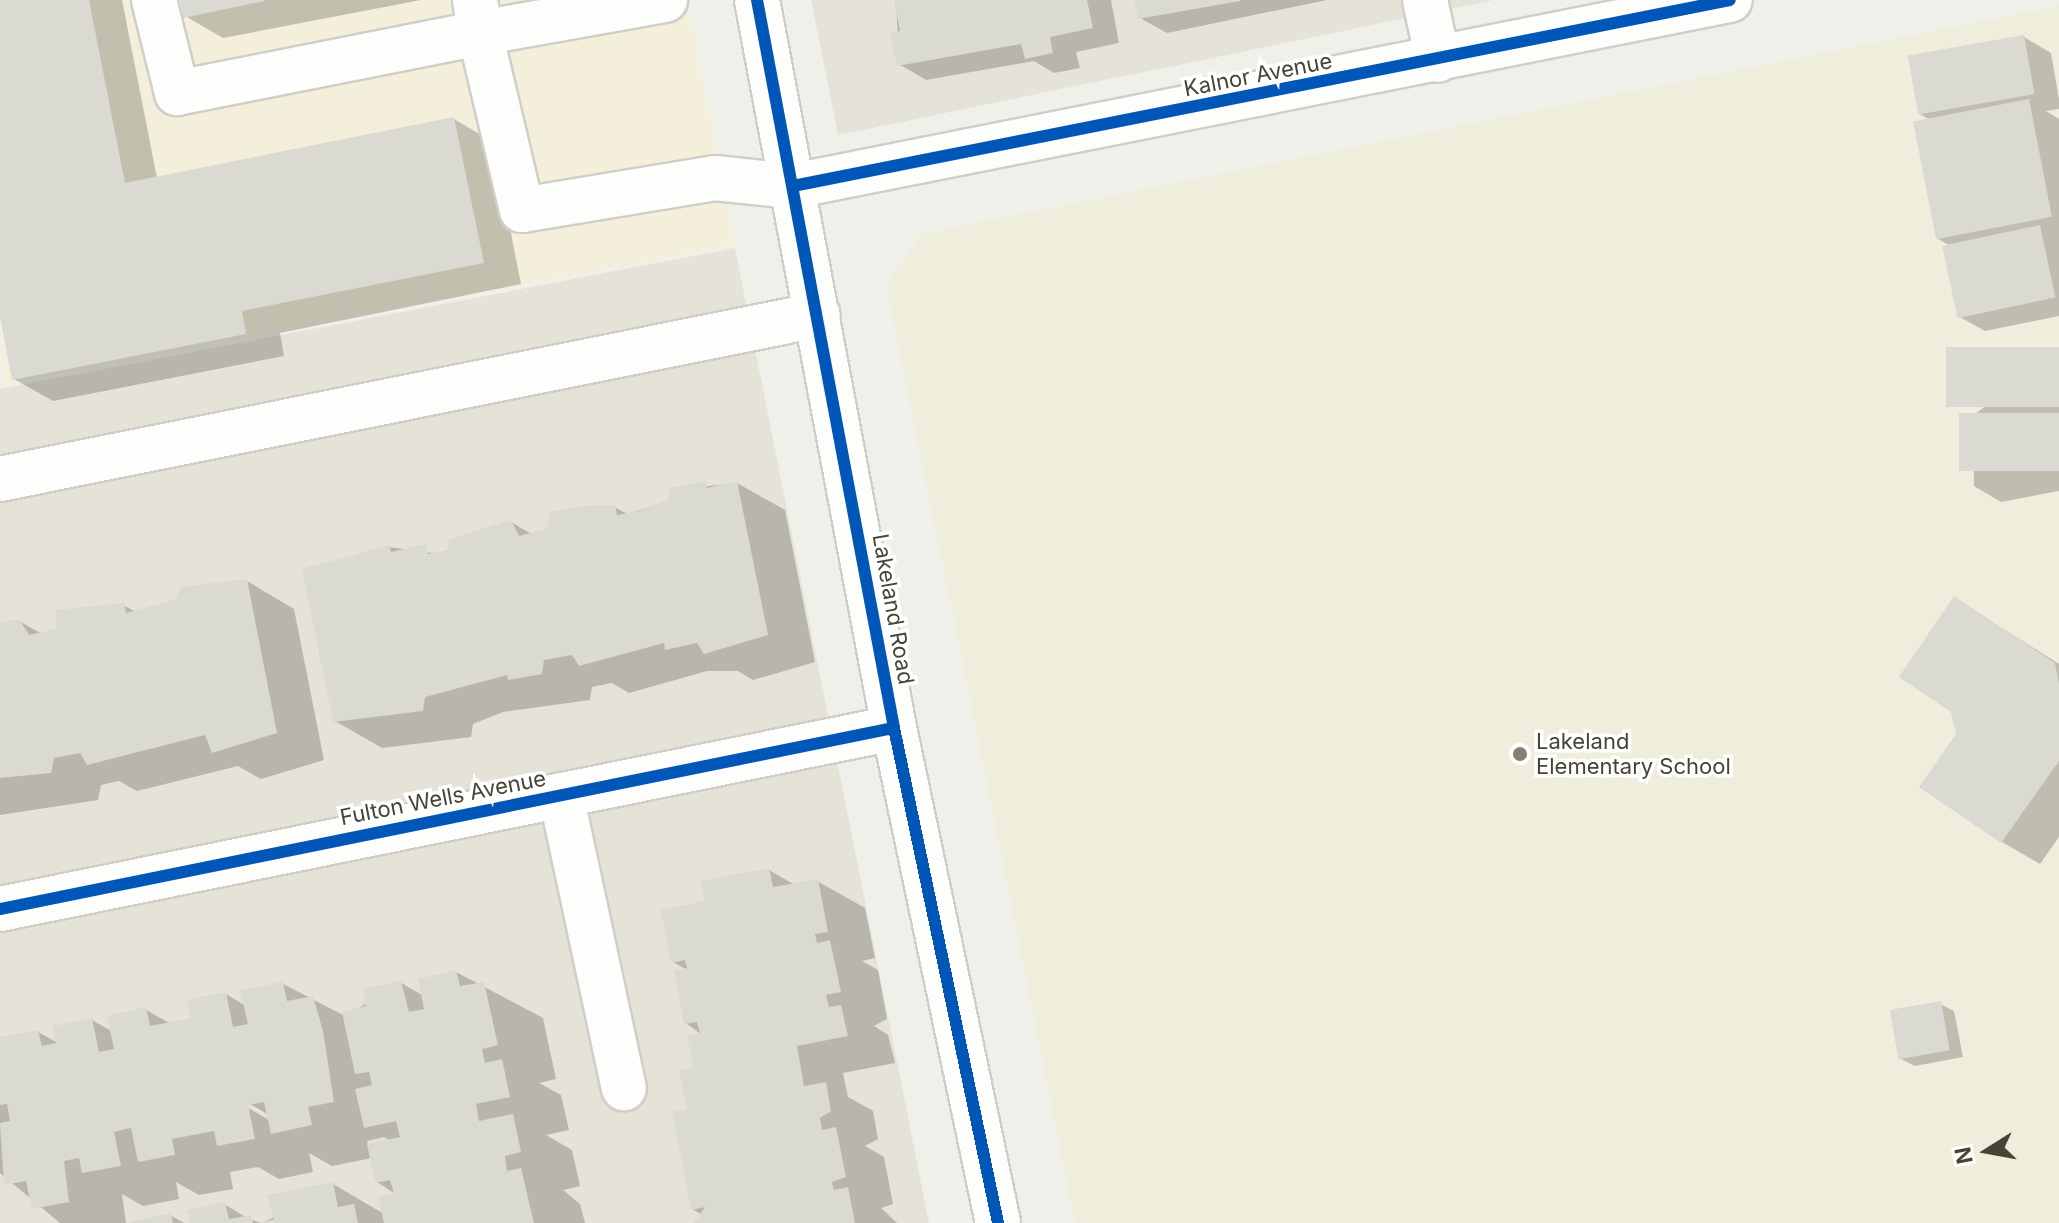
<!DOCTYPE html>
<style>
body{margin:0}
#map{position:relative;width:2059px;height:1223px;overflow:hidden;background:#f0f0ea;font-family:Inter,sans-serif}
div>[style]{position:absolute}
.residential>*{inset:0;background:#e5e3d7}
.commercial>*{inset:0;background:#f4efdb}
.education>*{inset:0;background:#efeddb}
.shadow>*{inset:0;background:#0003}
.building>*{inset:0;background:#dad9d2;transform-origin:0 0}
.roads{filter:drop-shadow(2px 0 #cfcec7) drop-shadow(-2px 0 #cfcec7) drop-shadow(0 2px #cfcec7) drop-shadow(0 -2px #cfcec7)}
.minor>*{height:44px;margin:-22px;padding:0 22px;transform-origin:22px;border-radius:22px;background:#fdfdfc}
.cycleway>*{height:12px;margin:-6px;padding:0 6px;transform-origin:6px;border-radius:6px;background:#0057b8}
.dots>*{width:22px;height:22px;translate:-50% -50%;box-sizing:border-box;border:4px solid #fff;border-radius:50%}
span{translate:-50% -50%;white-space:nowrap;text-align:center;line-height:1.15;-webkit-text-stroke:7px #fff;paint-order:stroke}
.street-label{font-size:22px;color:#484435}
.poi-label{font-size:22px;color:#484435}
.left{translate:0 -50%;text-align:left}
.north{position:absolute;left:1947px;top:1111px;width:80px;height:80px;-webkit-text-stroke:6px #fff;paint-order:stroke;rotate:259deg;font-size:22px;font-weight:700;line-height:32px;text-align:center;color:#484435}
.north::after{content:'';display:block;margin:auto;width:28px;height:36px;background:#484435;clip-path:polygon(50% 0,100% 100%,50% 72%,0 100%)}
</style>
<div id="map">
<div class="residential">
<i style="clip-path:polygon(811px 0,1494px 0,838px 135px)"></i>
<i style="clip-path:polygon(735px 248px,929px 1223px,0 1223px,0 389px)"></i>
</div>
<div class="commercial">
<i style="clip-path:polygon(0 0,687px 0,735px 244px,3px 384px)"></i>
</div>
<div class="education">
<i style="clip-path:polygon(2059px 6px,2059px 1223px,1075px 1223px,886px 284px,921px 234px)"></i>
</div>
<div class="shadow">
<i style="clip-path:polygon(0 0,122px 0,157px 178px,454px 119px,493px 142px,521px 284px,280px 333px,284px 356px,53px 401px,14px 379px,0 307px)"></i>
<i style="clip-path:polygon(182px 0,421px 0,223px 38px,185px 16px)"></i>
<i style="clip-path:polygon(896px 0,1111px 0,1119px 43px,1076px 52px,1080px 68px,1054px 73px,1034px 61px,926px 80px,899px 64px)"></i>
<i style="clip-path:polygon(1136px 0,1327px 0,1167px 33px,1140px 18px)"></i>
<i style="clip-path:polygon(2024px 37px,2051px 53px,2059px 99px,2059px 109px,2046px 111px,2059px 119px,2059px 316px,1985px 331px,1958px 316px,1949px 245px,1938px 239px,1932px 121px,1920px 114px)"></i>
<i style="clip-path:polygon(2059px 349px,2059px 491px,2001px 502px,1974px 486px,1973px 432px,1961px 425px)"></i>
<i style="clip-path:polygon(737px 483px,785px 510px,815px 662px,753px 680px,738px 671px,707px 671px,629px 693px,612px 683px,592px 687px,590px 700px,503px 712px,473px 724px,471px 737px,382px 748px,335px 721px,389px 547px,439px 554px,511px 522px,533px 535px,615px 507px,627px 514px,670px 501px,672px 490px)"></i>
<i style="clip-path:polygon(247px 581px,294px 609px,324px 760px,261px 779px,238px 766px,137px 791px,119px 781px,101px 785px,98px 800px,0 815px,0 627px,19px 621px,42px 634px,58px 631px,58px 612px,123px 605px,136px 612px)"></i>
<i style="clip-path:polygon(1954px 598px,2059px 664px,2059px 837px,2040px 864px,2002px 842px,1958px 734px)"></i>
<i style="clip-path:polygon(769px 870px,795px 885px,817px 881px,865px 908px,875px 958px,862px 961px,878px 970px,887px 1019px,874px 1026px,888px 1035px,895px 1063px,843px 1073px,848px 1097px,873px 1111px,878px 1139px,865px 1146px,884px 1157px,893px 1204px,881px 1208px,897px 1223px,696px 1223px,706px 1217px,692px 1209px,702px 1035px,686px 1023px,687px 970px,673px 962px,707px 903px)"></i>
<i style="clip-path:polygon(evenodd,456px 972px,543px 1018px,556px 1079px,539px 1083px,561px 1095px,569px 1130px,546px 1135px,572px 1150px,580px 1186px,563px 1190px,580px 1204px,585px 1223px,263px 1223px,333px 1184px,384px 1214px,397px 1195px,377px 1182px,372px 1158px,332px 1166px,309px 1153px,313px 1172px,279px 1179px,258px 1167px,230px 1172px,233px 1189px,199px 1195px,176px 1182px,179px 1199px,143px 1206px,122px 1194px,126px 1223px,60px 1223px,0 1173px,0 1039px,38px 1032px,58px 1043px,92px 1020px,113px 1032px,146px 1010px,171px 1024px,193px 1020px,226px 994px,246px 1006px,283px 984px,345px 1016px,401px 983px,424px 996px,456px 972px,240px 1098px,269px 1115px,269px 1120px,238px 1102px,240px 1098px,456px 972px,384px 1137px,391px 1141px,368px 1146px,367px 1141px,384px 1137px)"></i>
<i style="clip-path:polygon(1940px 1004px,1954px 1011px,1963px 1057px,1915px 1066px,1901px 1059px)"></i>
<i style="clip-path:polygon(224px 1204px,247px 1218px,261px 1223px,192px 1223px)"></i>
<i style="clip-path:polygon(170px 1215px,184px 1223px,134px 1223px)"></i>
</div>
<div class="building">
<i style="clip-path:polygon(0 0,89px 0,125px 183px,454px 117px,484px 263px,242px 311px,246px 334px,12px 380px,0 317px)"></i>
<i style="clip-path:polygon(180px 0,265px 0,265px 1px,183px 18px)"></i>
<i style="clip-path:polygon(894px 0,1087px 0,1093px 28px,1050px 37px,1053px 53px,1025px 59px,1021px 44px,897px 66px,890px 33px,900px 31px)"></i>
<i style="clip-path:polygon(1134px 0,1240px 0,1240px 1px,1138px 19px)"></i>
<i style="left:2024px;top:35px;width:60px;height:118px;rotate:80deg"></i>
<i style="left:2029px;top:99px;width:120px;height:118px;rotate:79deg"></i>
<i style="left:2040px;top:225px;width:74px;height:100px;rotate:78deg"></i>
<i style="left:2059px;top:347px;width:60px;height:113px;rotate:90deg"></i>
<i style="left:2059px;top:413px;width:58px;height:100px;rotate:90deg"></i>
<i style="clip-path:polygon(705px 481px,707px 488px,737px 481px,768px 635px,704px 654px,697px 643px,665px 650px,664px 643px,579px 666px,572px 655px,544px 660px,542px 674px,508px 680px,507px 675px,425px 697px,423px 711px,333px 722px,302px 569px,389px 545px,391px 552px,426px 544px,428px 554px,449px 550px,447px 540px,511px 520px,519px 536px,547px 529px,549px 512px,582px 506px,615px 505px,617px 515px,639px 511px,668px 500px,670px 488px)"></i>
<i style="clip-path:polygon(247px 579px,277px 733px,212px 753px,205px 735px,87px 765px,80px 753px,54px 758px,51px 773px,0 778px,0 623px,19px 619px,29px 635px,56px 629px,56px 610px,124px 603px,126px 613px,177px 599px,180px 587px)"></i>
<i style="clip-path:polygon(1954px 596px,2055px 663px,2059px 684px,2059px 761px,2001px 843px,1919px 787px,1956px 734px,1951px 712px,1899px 677px)"></i>
<i style="clip-path:polygon(769px 868px,773px 887px,818px 879px,828px 932px,815px 934px,817px 943px,830px 940px,841px 992px,826px 995px,829px 1007px,841px 1005px,848px 1036px,797px 1046px,804px 1086px,826px 1082px,831px 1111px,820px 1118px,822px 1130px,836px 1127px,846px 1177px,832px 1182px,834px 1190px,848px 1187px,855px 1223px,694px 1223px,705px 1207px,691px 1210px,672px 1112px,687px 1109px,679px 1070px,693px 1067px,687px 1036px,700px 1033px,697px 1022px,684px 1024px,674px 971px,687px 968px,685px 960px,671px 963px,661px 910px,705px 901px,701px 881px)"></i>
<i style="clip-path:polygon(456px 970px,460px 986px,484px 982px,498px 1045px,482px 1049px,485px 1063px,502px 1059px,510px 1097px,476px 1104px,479px 1121px,513px 1114px,521px 1152px,505px 1156px,507px 1171px,521px 1168px,534px 1223px,384px 1223px,378px 1197px,394px 1194px,390px 1180px,375px 1183px,367px 1144px,400px 1137px,396px 1121px,364px 1128px,355px 1089px,372px 1085px,369px 1072px,355px 1074px,342px 1012px,366px 1006px,363px 989px,401px 981px,409px 1012px,424px 1009px,418px 979px)"></i>
<i style="clip-path:polygon(283px 982px,287px 1001px,313px 996px,323px 1031px,334px 1102px,308px 1107px,312px 1125px,271px 1134px,264px 1102px,248px 1105px,255px 1139px,217px 1146px,214px 1131px,172px 1139px,175px 1155px,138px 1162px,131px 1128px,114px 1132px,121px 1166px,82px 1173px,79px 1158px,64px 1161px,69px 1202px,32px 1209px,26px 1181px,4px 1185px,0 1123px,10px 1121px,7px 1104px,0 1105px,0 1037px,38px 1030px,42px 1046px,56px 1043px,53px 1026px,92px 1018px,99px 1052px,114px 1049px,107px 1016px,146px 1007px,150px 1026px,191px 1018px,187px 1000px,226px 992px,233px 1027px,248px 1024px,240px 990px)"></i>
<i style="left:1941px;top:1001px;width:50px;height:52px;rotate:80deg"></i>
<i style="clip-path:polygon(333px 1182px,338px 1207px,354px 1204px,358px 1223px,260px 1223px,274px 1219px,268px 1195px)"></i>
<i style="clip-path:polygon(225px 1202px,229px 1219px,251px 1215px,253px 1223px,190px 1223px,187px 1210px)"></i>
<i style="clip-path:polygon(171px 1213px,173px 1223px,129px 1223px,129px 1222px)"></i>
</div>
<div class="roads">
<div class="minor">
<i style="left:154px;top:0;width:96px;rotate:76.1deg"></i>
<i style="left:177px;top:93px;width:309px;rotate:-11.2deg"></i>
<i style="left:480px;top:33px;width:182px;rotate:76.7deg"></i>
<i style="left:522px;top:210px;width:196px;rotate:-9.4deg"></i>
<i style="left:715px;top:178px;width:78px;rotate:5.9deg"></i>
<i style="left:793px;top:186px;width:955px;rotate:-11.23deg"></i>
<i style="left:475px;top:0;width:33px;rotate:81deg"></i>
<i style="left:480px;top:33px;width:188px;rotate:-10.1deg"></i>
<i style="left:757px;top:0;width:741px;rotate:79.34deg"></i>
<i style="left:894px;top:728px;width:506px;rotate:78.13deg"></i>
<i style="left:1425px;top:0;width:61px;rotate:77.8deg"></i>
<i style="left:0;top:479px;width:834px;rotate:-11.34deg"></i>
<i style="left:561px;top:795px;width:300px;rotate:77.9deg"></i>
<i style="left:0;top:909px;width:912px;rotate:-11.45deg"></i>
</div>
</div>
<div class="cycleway">
<i style="left:757px;top:0;width:741px;rotate:79.34deg"></i>
<i style="left:894px;top:728px;width:506px;rotate:78.13deg"></i>
<i style="left:793px;top:186px;width:955px;rotate:-11.23deg"></i>
<i style="left:0;top:909px;width:912px;rotate:-11.45deg"></i>
</div>
<div class="dots">
<i style="left:1520px;top:754px;background:#838074"></i>
</div>
<div class="street-label">
<span style="left:1258px;top:75px;rotate:-11deg">Kalnor Avenue</span>
<span style="left:893px;top:609px;rotate:80deg">Lakeland Road</span>
<span style="left:443px;top:798px;rotate:-11deg">Fulton Wells Avenue</span>
</div>
<div class="poi-label">
<span class="left" style="left:1536px;top:754px">Lakeland<br>Elementary School</span>
</div>
<div class="north">N</div>
</div>
